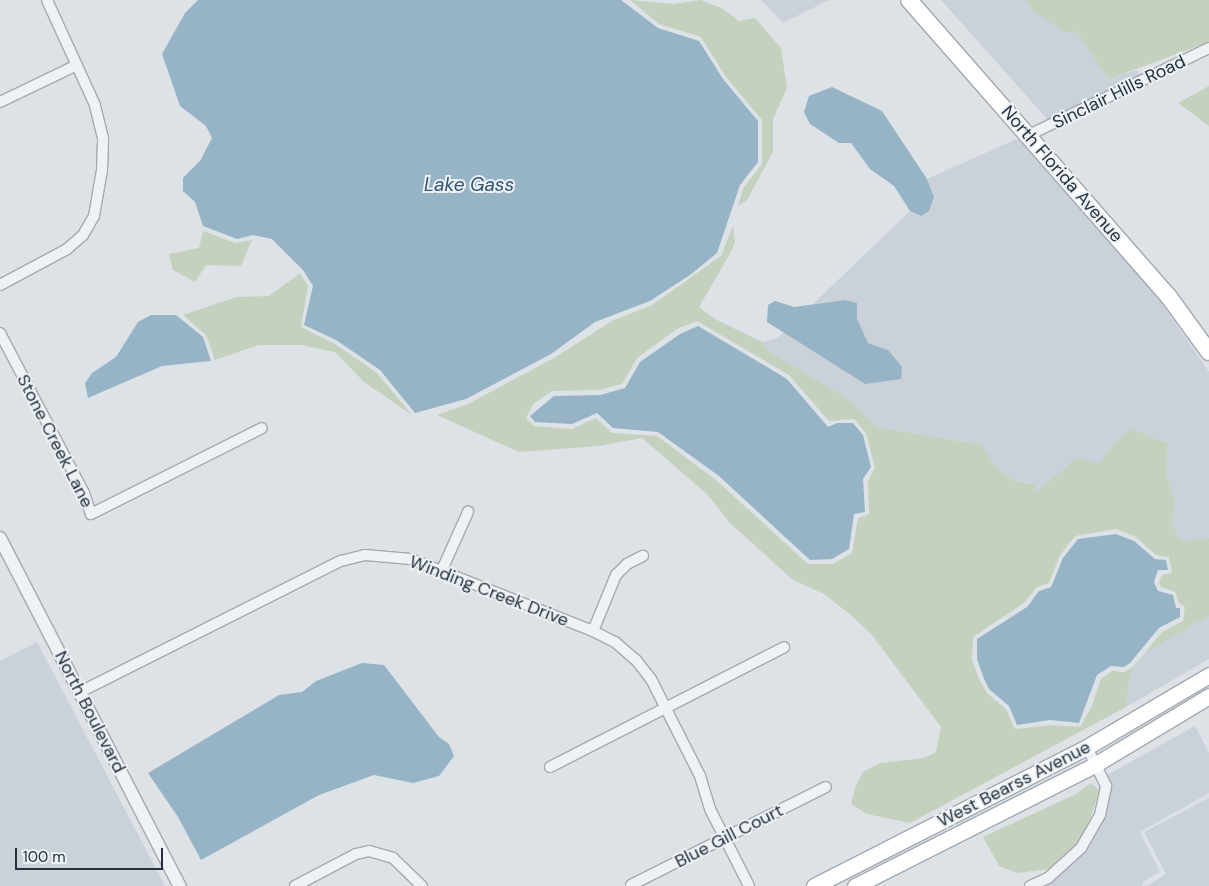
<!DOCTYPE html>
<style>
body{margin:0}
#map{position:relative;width:1209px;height:886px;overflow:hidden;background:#dde2e7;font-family:"DM Sans",sans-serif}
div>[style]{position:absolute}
.built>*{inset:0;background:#cbd1d9}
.green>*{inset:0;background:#c5d1be}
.water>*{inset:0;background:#97b4c7}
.roads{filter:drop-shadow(1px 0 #a3a9b1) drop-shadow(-1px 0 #a3a9b1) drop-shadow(0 1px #a3a9b1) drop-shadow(0 -1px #a3a9b1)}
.minor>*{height:10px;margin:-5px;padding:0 5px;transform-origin:5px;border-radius:5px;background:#eff2f5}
.tertiary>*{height:12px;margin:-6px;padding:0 6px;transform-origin:6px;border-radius:6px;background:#eff2f5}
.secondary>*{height:15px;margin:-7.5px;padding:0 7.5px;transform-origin:7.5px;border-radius:7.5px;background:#fff}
.primary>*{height:16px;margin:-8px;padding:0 8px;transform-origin:8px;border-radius:8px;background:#fff}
span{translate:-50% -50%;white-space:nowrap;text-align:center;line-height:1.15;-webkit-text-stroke:4px #ecf1f5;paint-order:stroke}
.street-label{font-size:18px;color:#27313d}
.water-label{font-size:19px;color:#315471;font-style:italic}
.scale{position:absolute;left:15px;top:848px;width:148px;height:22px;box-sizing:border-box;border:2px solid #27313d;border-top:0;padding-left:6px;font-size:15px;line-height:18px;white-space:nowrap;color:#27313d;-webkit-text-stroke:4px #ecf1f5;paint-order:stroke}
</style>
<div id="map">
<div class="built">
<i style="clip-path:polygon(761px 0,829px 0,783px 23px)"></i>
<i style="clip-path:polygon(941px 0,1025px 0,1034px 12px,1076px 30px,1109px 79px,1136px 70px,1140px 75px,1048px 120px)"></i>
<i style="clip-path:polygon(1019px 138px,1137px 268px,1209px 372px,1209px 538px,1181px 541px,1171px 523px,1175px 501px,1166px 474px,1168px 443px,1131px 429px,1114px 443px,1099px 464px,1060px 473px,1037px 493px,1031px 483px,1015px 481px,998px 470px,982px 445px,876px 427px,847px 398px,767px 350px,762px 342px,778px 338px,783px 332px,865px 384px,888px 350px,868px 343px,845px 300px,813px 304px,910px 211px,921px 216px,929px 186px,927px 179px)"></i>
<i style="clip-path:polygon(1209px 616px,1209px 659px,1126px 707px,1130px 675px,1145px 653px)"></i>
<i style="clip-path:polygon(37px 642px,165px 886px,0 886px,0 661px)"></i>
<i style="clip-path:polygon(1195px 726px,1209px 753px,1209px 793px,1140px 832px,1160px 872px,1144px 881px,1142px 886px,1044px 886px,1089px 848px,1105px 817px,1111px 788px,1107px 775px)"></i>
<i style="clip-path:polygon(1209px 798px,1209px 886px,1147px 886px,1166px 874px,1144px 832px)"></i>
</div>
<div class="green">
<i style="clip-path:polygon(630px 0,673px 4px,701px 0,723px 9px,739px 21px,755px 18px,781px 48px,787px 88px,773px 119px,773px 152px,747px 200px,738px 206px,744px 187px,762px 164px,762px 120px,726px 77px,701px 37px,659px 24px)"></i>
<i style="clip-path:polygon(1025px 0,1209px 0,1209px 42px,1109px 79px,1076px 31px,1065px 32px,1034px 12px)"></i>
<i style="clip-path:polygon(1209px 86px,1209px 126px,1178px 103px)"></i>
<i style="clip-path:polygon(evenodd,733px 226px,735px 242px,732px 250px,699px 307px,715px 319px,762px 342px,767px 350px,847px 398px,876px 427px,982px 445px,998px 470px,1015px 481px,1034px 484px,1037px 492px,1077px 457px,1099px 464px,1114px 443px,1131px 429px,1168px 443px,1166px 474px,1175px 501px,1171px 523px,1181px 541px,1209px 538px,1209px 616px,1145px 653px,1130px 675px,1126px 707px,910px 823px,867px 814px,851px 804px,855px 788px,863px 772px,880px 763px,924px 758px,936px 752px,941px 727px,872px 635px,851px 615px,824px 594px,793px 580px,730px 523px,707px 494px,642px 438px,599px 446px,519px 452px,437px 415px,468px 404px,554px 358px,612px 321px,652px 305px,721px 256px,733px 226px,697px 321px,789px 375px,829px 421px,854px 419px,866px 433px,875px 468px,868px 481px,869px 514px,858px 518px,852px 553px,833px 564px,808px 564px,716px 480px,657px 436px,612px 433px,596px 418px,572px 429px,534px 426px,526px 418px,533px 404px,552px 391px,599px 390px,622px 384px,637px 358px,677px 329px,697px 321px,733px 226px,1116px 529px,1136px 537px,1156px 555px,1169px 557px,1172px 573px,1162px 575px,1159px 582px,1161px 587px,1175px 592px,1179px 603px,1185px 607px,1183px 621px,1162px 632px,1133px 667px,1124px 672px,1112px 671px,1101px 679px,1091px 708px,1080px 727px,1051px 725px,1015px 729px,1006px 709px,987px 693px,980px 681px,972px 660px,973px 637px,1024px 603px,1037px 587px,1049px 583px,1060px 555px,1075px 536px,1116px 529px)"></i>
<i style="clip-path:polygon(203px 231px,236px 243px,252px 240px,241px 266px,206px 265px,195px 282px,173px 270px,169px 254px,199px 248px)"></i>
<i style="clip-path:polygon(300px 273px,308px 286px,301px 327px,335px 344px,377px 373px,412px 415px,364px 382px,335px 352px,301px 345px,259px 345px,215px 360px,206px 335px,183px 315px,236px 297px,269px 296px)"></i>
<i style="clip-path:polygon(1091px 783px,1100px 791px,1087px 827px,1080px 842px,1050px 869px,1017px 873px,999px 866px,983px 837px,1076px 794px)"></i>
</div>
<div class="water">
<i style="clip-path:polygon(198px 0,621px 0,658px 28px,699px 41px,723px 79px,758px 121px,758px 162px,740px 185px,717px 253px,690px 275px,650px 301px,595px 322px,551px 354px,466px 399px,415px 413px,380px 370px,336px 340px,304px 325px,313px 286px,303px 270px,272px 239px,253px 235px,237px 239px,203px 226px,195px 202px,183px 191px,183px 178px,200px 161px,212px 138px,206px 126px,180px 106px,162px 54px,185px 13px)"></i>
<i style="clip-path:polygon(832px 87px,882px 111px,927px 179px,934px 197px,929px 211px,921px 216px,910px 211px,894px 186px,870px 169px,851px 143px,839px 143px,810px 124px,804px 112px,809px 96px)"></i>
<i style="clip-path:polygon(845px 300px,857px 303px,857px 319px,868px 343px,888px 350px,902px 367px,901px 379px,865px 384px,767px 322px,768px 305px,775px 301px,794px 307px)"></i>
<i style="clip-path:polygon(151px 315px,176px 315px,203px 337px,211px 361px,162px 366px,88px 398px,85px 383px,92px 373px,116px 357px,138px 322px)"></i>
<i style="clip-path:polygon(698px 326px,787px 379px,828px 427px,837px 423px,853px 423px,863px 435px,871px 467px,863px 479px,865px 512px,854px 514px,849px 549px,832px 559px,810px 560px,719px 476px,658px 432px,613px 428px,597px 413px,572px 424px,535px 422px,530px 416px,554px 396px,600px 395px,625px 388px,640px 362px,680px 334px)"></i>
<i style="clip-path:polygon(1116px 534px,1134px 541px,1155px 559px,1166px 560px,1168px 570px,1158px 570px,1154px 582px,1158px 591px,1173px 595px,1176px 608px,1180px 608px,1180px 617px,1159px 628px,1130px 663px,1124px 667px,1111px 666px,1097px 675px,1079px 723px,1050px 720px,1017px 725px,1009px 706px,989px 689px,984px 679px,977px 659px,977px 639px,1027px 607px,1039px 591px,1051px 587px,1063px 558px,1078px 539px)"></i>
<i style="clip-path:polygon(362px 663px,384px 665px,439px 737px,449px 744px,454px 756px,439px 776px,413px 783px,374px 775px,319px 795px,201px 860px,178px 817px,148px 773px,279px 695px,302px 692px,316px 681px)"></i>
</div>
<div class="roads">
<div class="minor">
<i style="left:0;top:102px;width:85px;rotate:-25.7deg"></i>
<i style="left:1029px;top:135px;width:200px;rotate:-25.8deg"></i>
<i style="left:0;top:285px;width:76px;rotate:-28.2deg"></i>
<i style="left:67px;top:249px;width:21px;rotate:-41deg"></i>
<i style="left:83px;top:235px;width:22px;rotate:-60deg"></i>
<i style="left:94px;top:216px;width:47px;rotate:-80.1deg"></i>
<i style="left:102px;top:170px;width:32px;rotate:-88deg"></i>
<i style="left:103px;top:138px;width:34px;rotate:-104deg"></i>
<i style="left:95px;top:105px;width:115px;rotate:-114.6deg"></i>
<i style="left:0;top:333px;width:181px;rotate:62.3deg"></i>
<i style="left:84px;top:493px;width:22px;rotate:72deg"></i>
<i style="left:91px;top:514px;width:191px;rotate:-26.7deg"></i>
<i style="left:442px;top:570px;width:64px;rotate:-65.9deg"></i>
<i style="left:593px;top:631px;width:61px;rotate:-67.7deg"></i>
<i style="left:616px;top:575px;width:16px;rotate:-45deg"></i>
<i style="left:627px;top:564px;width:18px;rotate:-27deg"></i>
<i style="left:80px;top:692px;width:292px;rotate:-26.7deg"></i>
<i style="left:341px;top:561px;width:25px;rotate:-14deg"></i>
<i style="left:365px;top:555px;width:46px;rotate:5deg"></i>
<i style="left:411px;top:559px;width:196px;rotate:21.6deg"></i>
<i style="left:593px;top:631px;width:25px;rotate:27deg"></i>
<i style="left:615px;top:642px;width:28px;rotate:41deg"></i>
<i style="left:636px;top:660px;width:24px;rotate:52deg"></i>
<i style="left:651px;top:679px;width:109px;rotate:63.2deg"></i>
<i style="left:700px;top:776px;width:34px;rotate:73deg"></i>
<i style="left:710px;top:809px;width:86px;rotate:63.1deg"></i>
<i style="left:550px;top:767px;width:263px;rotate:-27.1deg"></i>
<i style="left:631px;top:885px;width:218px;rotate:-26.7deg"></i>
<i style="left:295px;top:886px;width:69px;rotate:-27.7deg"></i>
<i style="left:356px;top:854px;width:13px;rotate:-13deg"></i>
<i style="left:369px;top:851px;width:25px;rotate:16deg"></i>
<i style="left:393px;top:858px;width:40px;rotate:44deg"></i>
<i style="left:1030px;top:886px;width:20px;rotate:-24deg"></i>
<i style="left:1048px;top:878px;width:45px;rotate:-42.3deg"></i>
<i style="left:1081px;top:848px;width:38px;rotate:-60deg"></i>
<i style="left:1100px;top:815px;width:30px;rotate:-78deg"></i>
<i style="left:1106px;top:786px;width:43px;rotate:-116deg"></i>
</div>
<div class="tertiary">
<i style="left:0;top:538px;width:392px;rotate:62.7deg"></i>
</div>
<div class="secondary">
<i style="left:814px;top:886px;width:306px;rotate:-27deg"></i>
<i style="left:1087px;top:747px;width:142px;rotate:-30.5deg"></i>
<i style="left:855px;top:886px;width:270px;rotate:-26.8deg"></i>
<i style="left:1096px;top:764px;width:132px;rotate:-31deg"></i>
</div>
<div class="primary">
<i style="left:909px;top:0;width:395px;rotate:48.8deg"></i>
<i style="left:1169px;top:297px;width:68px;rotate:54deg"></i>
</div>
</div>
<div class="street-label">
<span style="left:1119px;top:92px;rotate:-26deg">Sinclair Hills Road</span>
<span style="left:1062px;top:174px;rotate:49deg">North Florida Avenue</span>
<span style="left:55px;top:441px;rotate:63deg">Stone Creek Lane</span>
<span style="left:489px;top:591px;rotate:21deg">Winding Creek Drive</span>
<span style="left:90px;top:712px;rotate:63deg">North Boulevard</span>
<span style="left:1014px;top:784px;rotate:-27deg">West Bearss Avenue</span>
<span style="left:729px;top:836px;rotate:-27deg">Blue Gill Court</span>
</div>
<div class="water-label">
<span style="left:469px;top:185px">Lake Gass</span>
</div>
<div class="scale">100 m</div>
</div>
